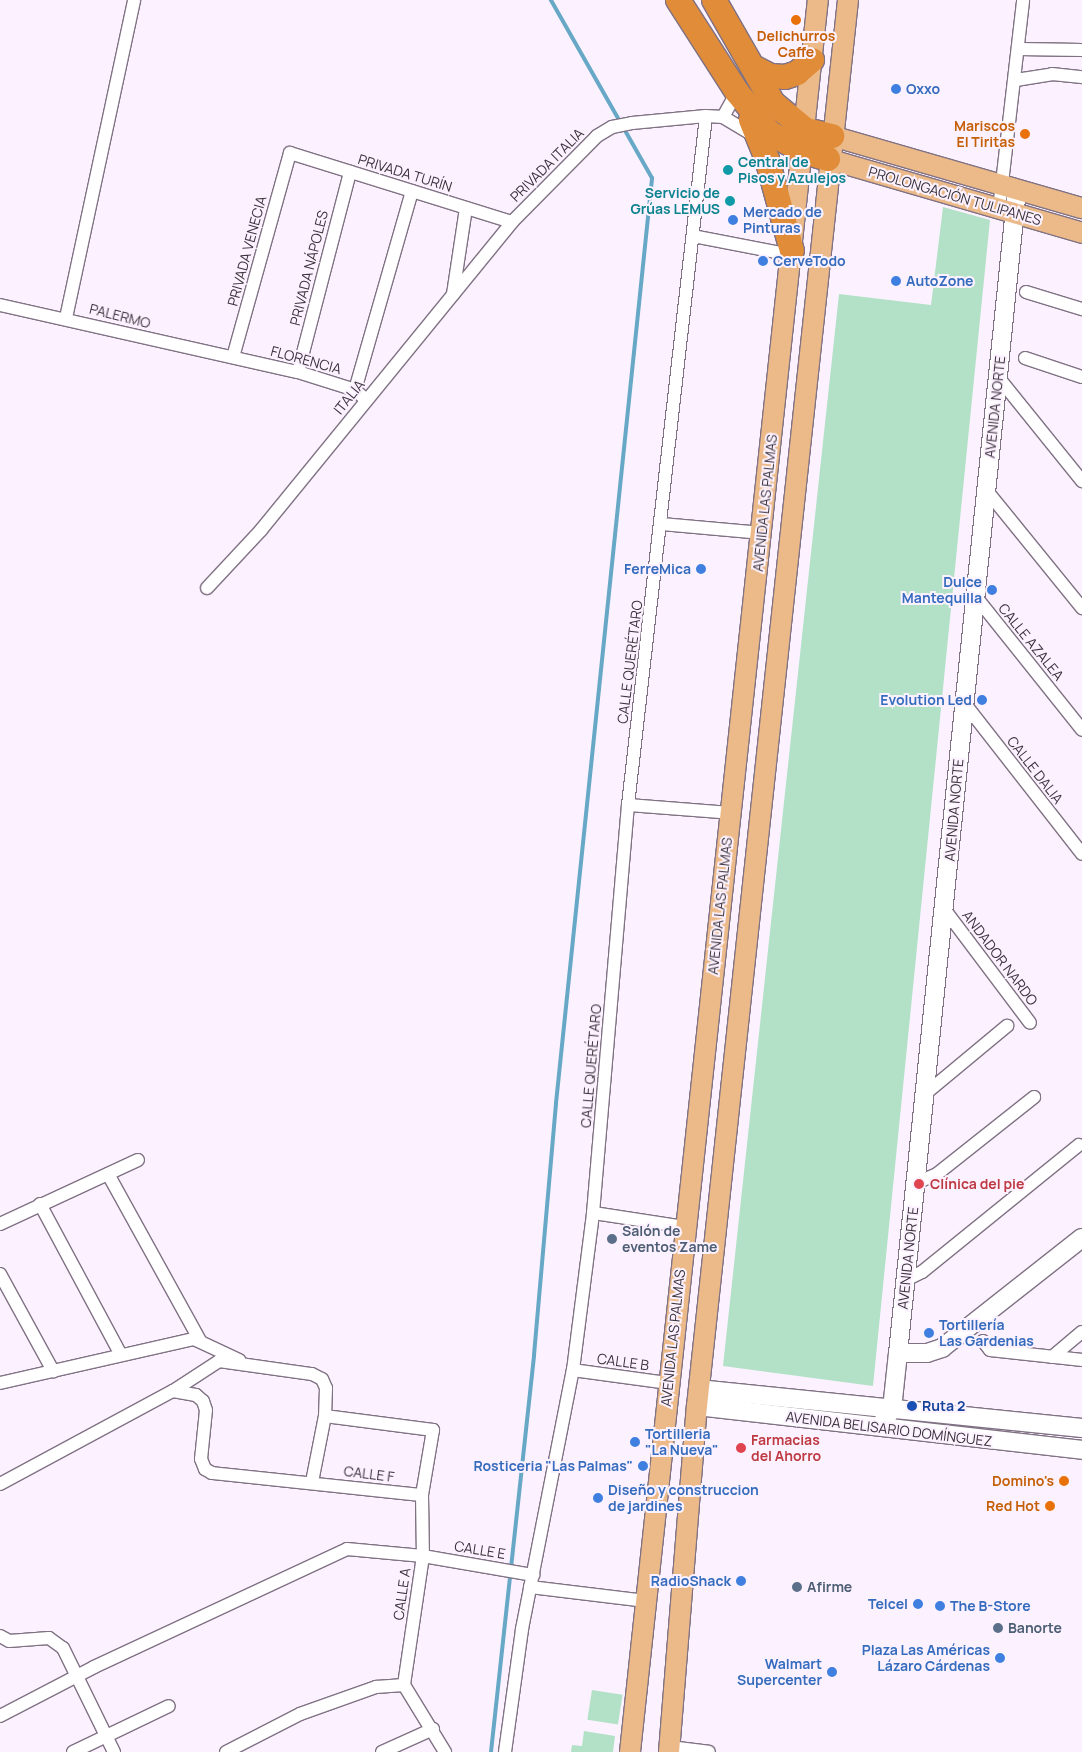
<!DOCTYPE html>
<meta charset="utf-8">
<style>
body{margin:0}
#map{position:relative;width:1082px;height:1752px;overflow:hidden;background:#fcf2ff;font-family:Manrope,sans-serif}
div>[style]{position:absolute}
.green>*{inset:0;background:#b3e1c7;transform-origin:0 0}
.stream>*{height:4px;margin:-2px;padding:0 2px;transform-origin:2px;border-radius:2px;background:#68a8c7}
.roads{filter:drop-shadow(1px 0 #807284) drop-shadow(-1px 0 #807284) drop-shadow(0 1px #807284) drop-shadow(0 -1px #807284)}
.street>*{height:12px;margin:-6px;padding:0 6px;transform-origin:6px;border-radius:6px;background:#fff}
.secondary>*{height:18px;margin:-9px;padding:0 9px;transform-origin:9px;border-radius:9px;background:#fff}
.primary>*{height:20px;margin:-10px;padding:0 10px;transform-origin:10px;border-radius:10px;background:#ecba88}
.highway>*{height:24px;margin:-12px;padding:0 12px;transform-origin:12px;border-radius:12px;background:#e08c38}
.dots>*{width:14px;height:14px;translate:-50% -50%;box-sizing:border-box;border:2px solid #fcf2ff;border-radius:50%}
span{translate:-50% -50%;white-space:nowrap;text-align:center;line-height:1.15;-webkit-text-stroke:4px #fcf2ff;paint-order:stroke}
.food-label{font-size:14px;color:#c56008;font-weight:700}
.right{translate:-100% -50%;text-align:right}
.shop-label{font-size:14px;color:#366cbe;font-weight:700}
.left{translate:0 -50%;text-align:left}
.culture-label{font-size:14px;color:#0d838f;font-weight:700}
.street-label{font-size:14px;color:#3a333b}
.health-label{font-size:14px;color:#be3a42;font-weight:700}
.service-label{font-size:14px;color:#4e5e75;font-weight:700}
.transit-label{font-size:14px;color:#164399;font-weight:700}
</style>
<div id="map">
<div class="green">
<i style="clip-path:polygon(943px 207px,990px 220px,873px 1386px,723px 1366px,839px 294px,931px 305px)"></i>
<i style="left:592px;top:1690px;width:31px;height:30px;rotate:9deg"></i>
<i style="clip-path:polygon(584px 1731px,615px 1736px,613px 1752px,571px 1752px,572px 1745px,582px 1746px)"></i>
</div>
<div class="stream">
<i style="left:491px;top:1752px;width:399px;rotate:-83.8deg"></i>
<i style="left:534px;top:1355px;width:253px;rotate:-85deg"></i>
<i style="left:556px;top:1103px;width:930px;rotate:-84.07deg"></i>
<i style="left:652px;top:178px;width:205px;rotate:-119.6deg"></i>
</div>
<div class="roads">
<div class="street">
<i style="left:1019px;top:49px;width:63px;rotate:0.9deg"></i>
<i style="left:1016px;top:80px;width:36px;rotate:-9deg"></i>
<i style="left:1052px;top:74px;width:30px;rotate:6deg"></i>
<i style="left:723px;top:117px;width:29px;rotate:-61deg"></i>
<i style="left:999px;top:209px;width:210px;rotate:-83.4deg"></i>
<i style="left:693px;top:236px;width:100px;rotate:11deg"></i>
<i style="left:1026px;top:292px;width:59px;rotate:16.9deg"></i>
<i style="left:453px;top:294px;width:87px;rotate:-81.4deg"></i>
<i style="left:0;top:305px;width:305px;rotate:12.7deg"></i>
<i style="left:298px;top:372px;width:60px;rotate:17.5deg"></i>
<i style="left:355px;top:390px;width:15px;rotate:42deg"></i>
<i style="left:66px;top:318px;width:325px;rotate:-77.9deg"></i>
<i style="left:233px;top:357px;width:212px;rotate:-74.4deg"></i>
<i style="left:290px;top:153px;width:232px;rotate:17.3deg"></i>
<i style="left:1025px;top:358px;width:60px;rotate:18.4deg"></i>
<i style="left:298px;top:372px;width:207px;rotate:-75.4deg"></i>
<i style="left:998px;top:377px;width:134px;rotate:51.1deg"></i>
<i style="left:355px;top:390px;width:207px;rotate:-74deg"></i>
<i style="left:987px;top:491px;width:151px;rotate:50.9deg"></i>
<i style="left:662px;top:524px;width:100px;rotate:5.1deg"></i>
<i style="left:207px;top:588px;width:79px;rotate:-47deg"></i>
<i style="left:261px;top:530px;width:397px;rotate:-50.8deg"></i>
<i style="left:512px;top:222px;width:121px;rotate:-45.3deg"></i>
<i style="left:597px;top:136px;width:17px;rotate:-31deg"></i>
<i style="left:612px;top:127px;width:20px;rotate:-11deg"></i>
<i style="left:632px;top:123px;width:74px;rotate:-5.4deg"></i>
<i style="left:706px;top:116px;width:17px;rotate:3deg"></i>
<i style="left:723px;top:117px;width:39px;rotate:31deg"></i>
<i style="left:976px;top:597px;width:170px;rotate:51.4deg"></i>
<i style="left:965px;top:704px;width:190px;rotate:52deg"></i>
<i style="left:628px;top:805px;width:103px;rotate:4.4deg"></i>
<i style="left:945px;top:910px;width:141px;rotate:53deg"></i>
<i style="left:925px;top:1094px;width:107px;rotate:-39.7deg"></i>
<i style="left:108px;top:1174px;width:191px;rotate:61.1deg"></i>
<i style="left:916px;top:1183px;width:23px;rotate:-23deg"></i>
<i style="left:937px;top:1174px;width:124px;rotate:-38.4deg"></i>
<i style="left:40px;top:1204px;width:171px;rotate:61.8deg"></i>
<i style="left:0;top:1224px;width:152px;rotate:-24.9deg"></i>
<i style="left:685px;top:1227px;width:93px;rotate:-171.3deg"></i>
<i style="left:593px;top:1213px;width:409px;rotate:-85.1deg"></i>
<i style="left:628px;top:805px;width:693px;rotate:-83.54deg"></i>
<i style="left:0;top:1274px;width:111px;rotate:61.3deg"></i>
<i style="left:906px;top:1280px;width:18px;rotate:-27deg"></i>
<i style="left:922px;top:1272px;width:202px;rotate:-39deg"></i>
<i style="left:983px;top:1341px;width:11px;rotate:52deg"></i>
<i style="left:990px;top:1350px;width:93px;rotate:6.2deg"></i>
<i style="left:1052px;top:1357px;width:39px;rotate:-40deg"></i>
<i style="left:573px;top:1370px;width:96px;rotate:7.8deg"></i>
<i style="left:0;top:1383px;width:199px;rotate:-12.8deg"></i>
<i style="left:194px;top:1339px;width:50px;rotate:25deg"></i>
<i style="left:173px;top:1391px;width:23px;rotate:10deg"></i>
<i style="left:196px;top:1395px;width:9px;rotate:41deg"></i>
<i style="left:203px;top:1401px;width:9px;rotate:72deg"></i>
<i style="left:206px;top:1410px;width:49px;rotate:95.8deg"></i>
<i style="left:201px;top:1459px;width:11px;rotate:68deg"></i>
<i style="left:205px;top:1469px;width:8px;rotate:30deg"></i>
<i style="left:212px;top:1473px;width:211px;rotate:6deg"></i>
<i style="left:312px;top:1482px;width:67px;rotate:-78.9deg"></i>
<i style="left:0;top:1484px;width:196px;rotate:-28.3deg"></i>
<i style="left:173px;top:1391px;width:55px;rotate:-33.1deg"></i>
<i style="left:219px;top:1361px;width:94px;rotate:8deg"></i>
<i style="left:312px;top:1374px;width:11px;rotate:27deg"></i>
<i style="left:322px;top:1379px;width:10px;rotate:66deg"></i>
<i style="left:326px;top:1388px;width:28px;rotate:92deg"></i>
<i style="left:325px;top:1416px;width:109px;rotate:7.4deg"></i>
<i style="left:433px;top:1430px;width:66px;rotate:99.6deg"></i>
<i style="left:422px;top:1495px;width:61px;rotate:89.1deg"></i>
<i style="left:423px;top:1556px;width:130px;rotate:98.4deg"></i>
<i style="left:404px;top:1685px;width:79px;rotate:58.5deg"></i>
<i style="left:530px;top:1587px;width:117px;rotate:6.9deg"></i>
<i style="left:0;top:1636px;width:10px;rotate:29deg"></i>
<i style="left:9px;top:1641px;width:40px;rotate:-4.3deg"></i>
<i style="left:49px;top:1638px;width:17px;rotate:36deg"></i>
<i style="left:63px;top:1648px;width:116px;rotate:63.9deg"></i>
<i style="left:0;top:1716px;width:106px;rotate:-27.5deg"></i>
<i style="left:94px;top:1667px;width:279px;rotate:-25deg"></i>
<i style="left:347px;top:1549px;width:76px;rotate:5.3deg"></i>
<i style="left:423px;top:1556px;width:112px;rotate:9.8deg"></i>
<i style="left:670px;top:1747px;width:39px;rotate:7deg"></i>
<i style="left:73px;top:1752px;width:106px;rotate:-25.6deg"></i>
<i style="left:226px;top:1752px;width:83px;rotate:-27.2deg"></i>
<i style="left:300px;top:1714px;width:81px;rotate:-19.6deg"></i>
<i style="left:376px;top:1687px;width:28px;rotate:-4deg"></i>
<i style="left:382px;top:1752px;width:56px;rotate:-24.3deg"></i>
<i style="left:505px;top:1752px;width:124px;rotate:-82.1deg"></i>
<i style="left:522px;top:1629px;width:264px;rotate:-78.9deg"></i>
<i style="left:573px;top:1370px;width:158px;rotate:-82.7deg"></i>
</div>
<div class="secondary">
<i style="left:898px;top:1353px;width:29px"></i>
<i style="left:927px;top:1353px;width:16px;rotate:-18deg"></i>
<i style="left:942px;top:1348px;width:178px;rotate:-38.2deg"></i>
<i style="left:698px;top:1389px;width:386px;rotate:5.8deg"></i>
<i style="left:697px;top:1406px;width:388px;rotate:6.5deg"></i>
<i style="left:880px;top:1426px;width:21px;rotate:-55deg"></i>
<i style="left:892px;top:1409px;width:56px;rotate:-83.9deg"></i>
<i style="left:898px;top:1353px;width:1169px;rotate:-84.16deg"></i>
</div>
<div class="primary">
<i style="left:832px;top:136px;width:260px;rotate:16.1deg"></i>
<i style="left:828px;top:159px;width:265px;rotate:16.2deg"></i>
<i style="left:630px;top:1752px;width:1762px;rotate:-83.88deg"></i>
<i style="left:669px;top:1752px;width:347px;rotate:-85.4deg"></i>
<i style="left:697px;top:1406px;width:1414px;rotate:-83.87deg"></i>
</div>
<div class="highway">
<i style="left:678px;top:0;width:109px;rotate:57.3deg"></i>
<i style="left:737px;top:92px;width:53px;rotate:51.2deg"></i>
<i style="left:770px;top:133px;width:39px;rotate:29deg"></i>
<i style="left:804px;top:152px;width:25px;rotate:16deg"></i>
<i style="left:714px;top:0;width:119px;rotate:60.2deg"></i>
<i style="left:773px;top:103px;width:43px;rotate:39.3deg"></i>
<i style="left:806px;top:130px;width:27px;rotate:13deg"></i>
<i style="left:755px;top:68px;width:18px;rotate:27deg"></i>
<i style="left:771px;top:76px;width:14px;rotate:4deg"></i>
<i style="left:785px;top:77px;width:13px;rotate:-18deg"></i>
<i style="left:797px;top:73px;width:20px;rotate:-41deg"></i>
<i style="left:751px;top:120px;width:42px;rotate:67.7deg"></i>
<i style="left:767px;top:159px;width:95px;rotate:74.8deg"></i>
</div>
</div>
<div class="dots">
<i style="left:796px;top:20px;background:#e8710a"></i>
<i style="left:896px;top:89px;background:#3f7fe0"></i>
<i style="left:1025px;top:134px;background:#e8710a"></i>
<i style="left:728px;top:170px;background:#0f9aa8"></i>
<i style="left:730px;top:201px;background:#0f9aa8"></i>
<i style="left:733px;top:220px;background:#3f7fe0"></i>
<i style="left:763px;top:261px;background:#3f7fe0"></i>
<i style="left:896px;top:281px;background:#3f7fe0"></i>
<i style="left:701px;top:569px;background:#3f7fe0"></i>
<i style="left:992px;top:590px;background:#3f7fe0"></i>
<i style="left:982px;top:700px;background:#3f7fe0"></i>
<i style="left:919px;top:1184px;background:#e0444e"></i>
<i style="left:612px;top:1239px;background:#5c6f8a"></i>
<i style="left:929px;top:1333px;background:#3f7fe0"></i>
<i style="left:912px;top:1406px;background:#1a4fb4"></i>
<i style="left:635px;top:1442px;background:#3f7fe0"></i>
<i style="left:741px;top:1448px;background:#e0444e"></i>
<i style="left:643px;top:1466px;background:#3f7fe0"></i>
<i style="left:1064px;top:1481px;background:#e8710a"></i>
<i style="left:598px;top:1498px;background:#3f7fe0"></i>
<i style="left:1050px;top:1506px;background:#e8710a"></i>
<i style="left:741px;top:1581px;background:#3f7fe0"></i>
<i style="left:797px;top:1587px;background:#5c6f8a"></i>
<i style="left:918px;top:1604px;background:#3f7fe0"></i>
<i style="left:940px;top:1606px;background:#3f7fe0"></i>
<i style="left:998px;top:1628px;background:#5c6f8a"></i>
<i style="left:1000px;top:1658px;background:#3f7fe0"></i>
<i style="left:832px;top:1672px;background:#3f7fe0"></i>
</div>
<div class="food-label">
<span style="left:796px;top:44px">Delichurros<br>Caffe</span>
<span class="right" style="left:1015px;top:134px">Mariscos<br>El Tiritas</span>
<span class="right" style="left:1054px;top:1481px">Domino's</span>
<span class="right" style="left:1040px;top:1506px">Red Hot</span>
</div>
<div class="shop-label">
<span class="left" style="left:906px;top:89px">Oxxo</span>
<span class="left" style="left:743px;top:220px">Mercado de<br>Pinturas</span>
<span class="left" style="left:773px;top:261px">CerveTodo</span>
<span class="left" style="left:906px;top:281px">AutoZone</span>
<span class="right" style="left:691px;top:569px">FerreMica</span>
<span class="right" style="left:982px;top:590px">Dulce<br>Mantequilla</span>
<span class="right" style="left:972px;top:700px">Evolution Led</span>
<span class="left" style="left:939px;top:1333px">Tortillería<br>Las Gardenias</span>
<span class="left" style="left:645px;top:1442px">Tortilleria<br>"La Nueva"</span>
<span class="right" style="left:633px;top:1466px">Rosticeria "Las Palmas"</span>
<span class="left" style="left:608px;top:1498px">Diseño y construccion<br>de jardines</span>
<span class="right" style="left:731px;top:1581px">RadioShack</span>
<span class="right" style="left:908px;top:1604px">Telcel</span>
<span class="left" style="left:950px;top:1606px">The B-Store</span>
<span class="right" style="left:990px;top:1658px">Plaza Las Américas<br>Lázaro Cárdenas</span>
<span class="right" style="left:822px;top:1672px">Walmart<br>Supercenter</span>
</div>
<div class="culture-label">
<span class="left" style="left:738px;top:170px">Central de<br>Pisos y Azulejos</span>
<span class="right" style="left:720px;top:201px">Servicio de<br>Grúas LEMUS</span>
</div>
<div class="street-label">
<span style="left:547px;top:165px;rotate:-45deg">PRIVADA ITALIA</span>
<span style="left:405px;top:173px;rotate:17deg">PRIVADA TURÍN</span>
<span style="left:955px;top:196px;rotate:16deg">PROLONGACIÓN TULIPANES</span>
<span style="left:247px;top:251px;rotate:-75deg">PRIVADA VENECIA</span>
<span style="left:309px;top:268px;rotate:-76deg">PRIVADA NÁPOLES</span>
<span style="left:120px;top:316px;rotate:14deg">PALERMO</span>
<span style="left:306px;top:360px;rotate:15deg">FLORENCIA</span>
<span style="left:349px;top:397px;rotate:-51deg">ITALIA</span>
<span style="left:995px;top:407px;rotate:-84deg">AVENIDA NORTE</span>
<span style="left:765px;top:503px;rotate:-84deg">AVENIDA LAS PALMAS</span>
<span style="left:1031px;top:642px;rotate:51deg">CALLE AZALEA</span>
<span style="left:630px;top:662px;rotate:-83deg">CALLE QUERÉTARO</span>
<span style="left:1035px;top:770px;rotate:52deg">CALLE DALIA</span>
<span style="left:954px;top:810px;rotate:-85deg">AVENIDA NORTE</span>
<span style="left:720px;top:906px;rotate:-84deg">AVENIDA LAS PALMAS</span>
<span style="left:1000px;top:958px;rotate:53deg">ANDADOR NARDO</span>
<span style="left:591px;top:1066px;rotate:-85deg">CALLE QUERÉTARO</span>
<span style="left:908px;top:1258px;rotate:-84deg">AVENIDA NORTE</span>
<span style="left:673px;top:1338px;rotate:-84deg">AVENIDA LAS PALMAS</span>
<span style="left:623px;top:1362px;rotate:8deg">CALLE B</span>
<span style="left:889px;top:1429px;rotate:7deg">AVENIDA BELISARIO DOMÍNGUEZ</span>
<span style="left:369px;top:1474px;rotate:7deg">CALLE F</span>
<span style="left:480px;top:1550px;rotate:9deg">CALLE E</span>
<span style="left:402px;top:1594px;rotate:-82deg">CALLE A</span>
</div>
<div class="health-label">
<span class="left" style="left:930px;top:1184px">Clínica del pie</span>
<span class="left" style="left:751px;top:1448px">Farmacias<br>del Ahorro</span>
</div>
<div class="service-label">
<span class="left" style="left:622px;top:1239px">Salón de<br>eventos Zame</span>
<span class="left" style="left:807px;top:1587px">Afirme</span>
<span class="left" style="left:1008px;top:1628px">Banorte</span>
</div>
<div class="transit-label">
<span class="left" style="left:922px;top:1406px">Ruta 2</span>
</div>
</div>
